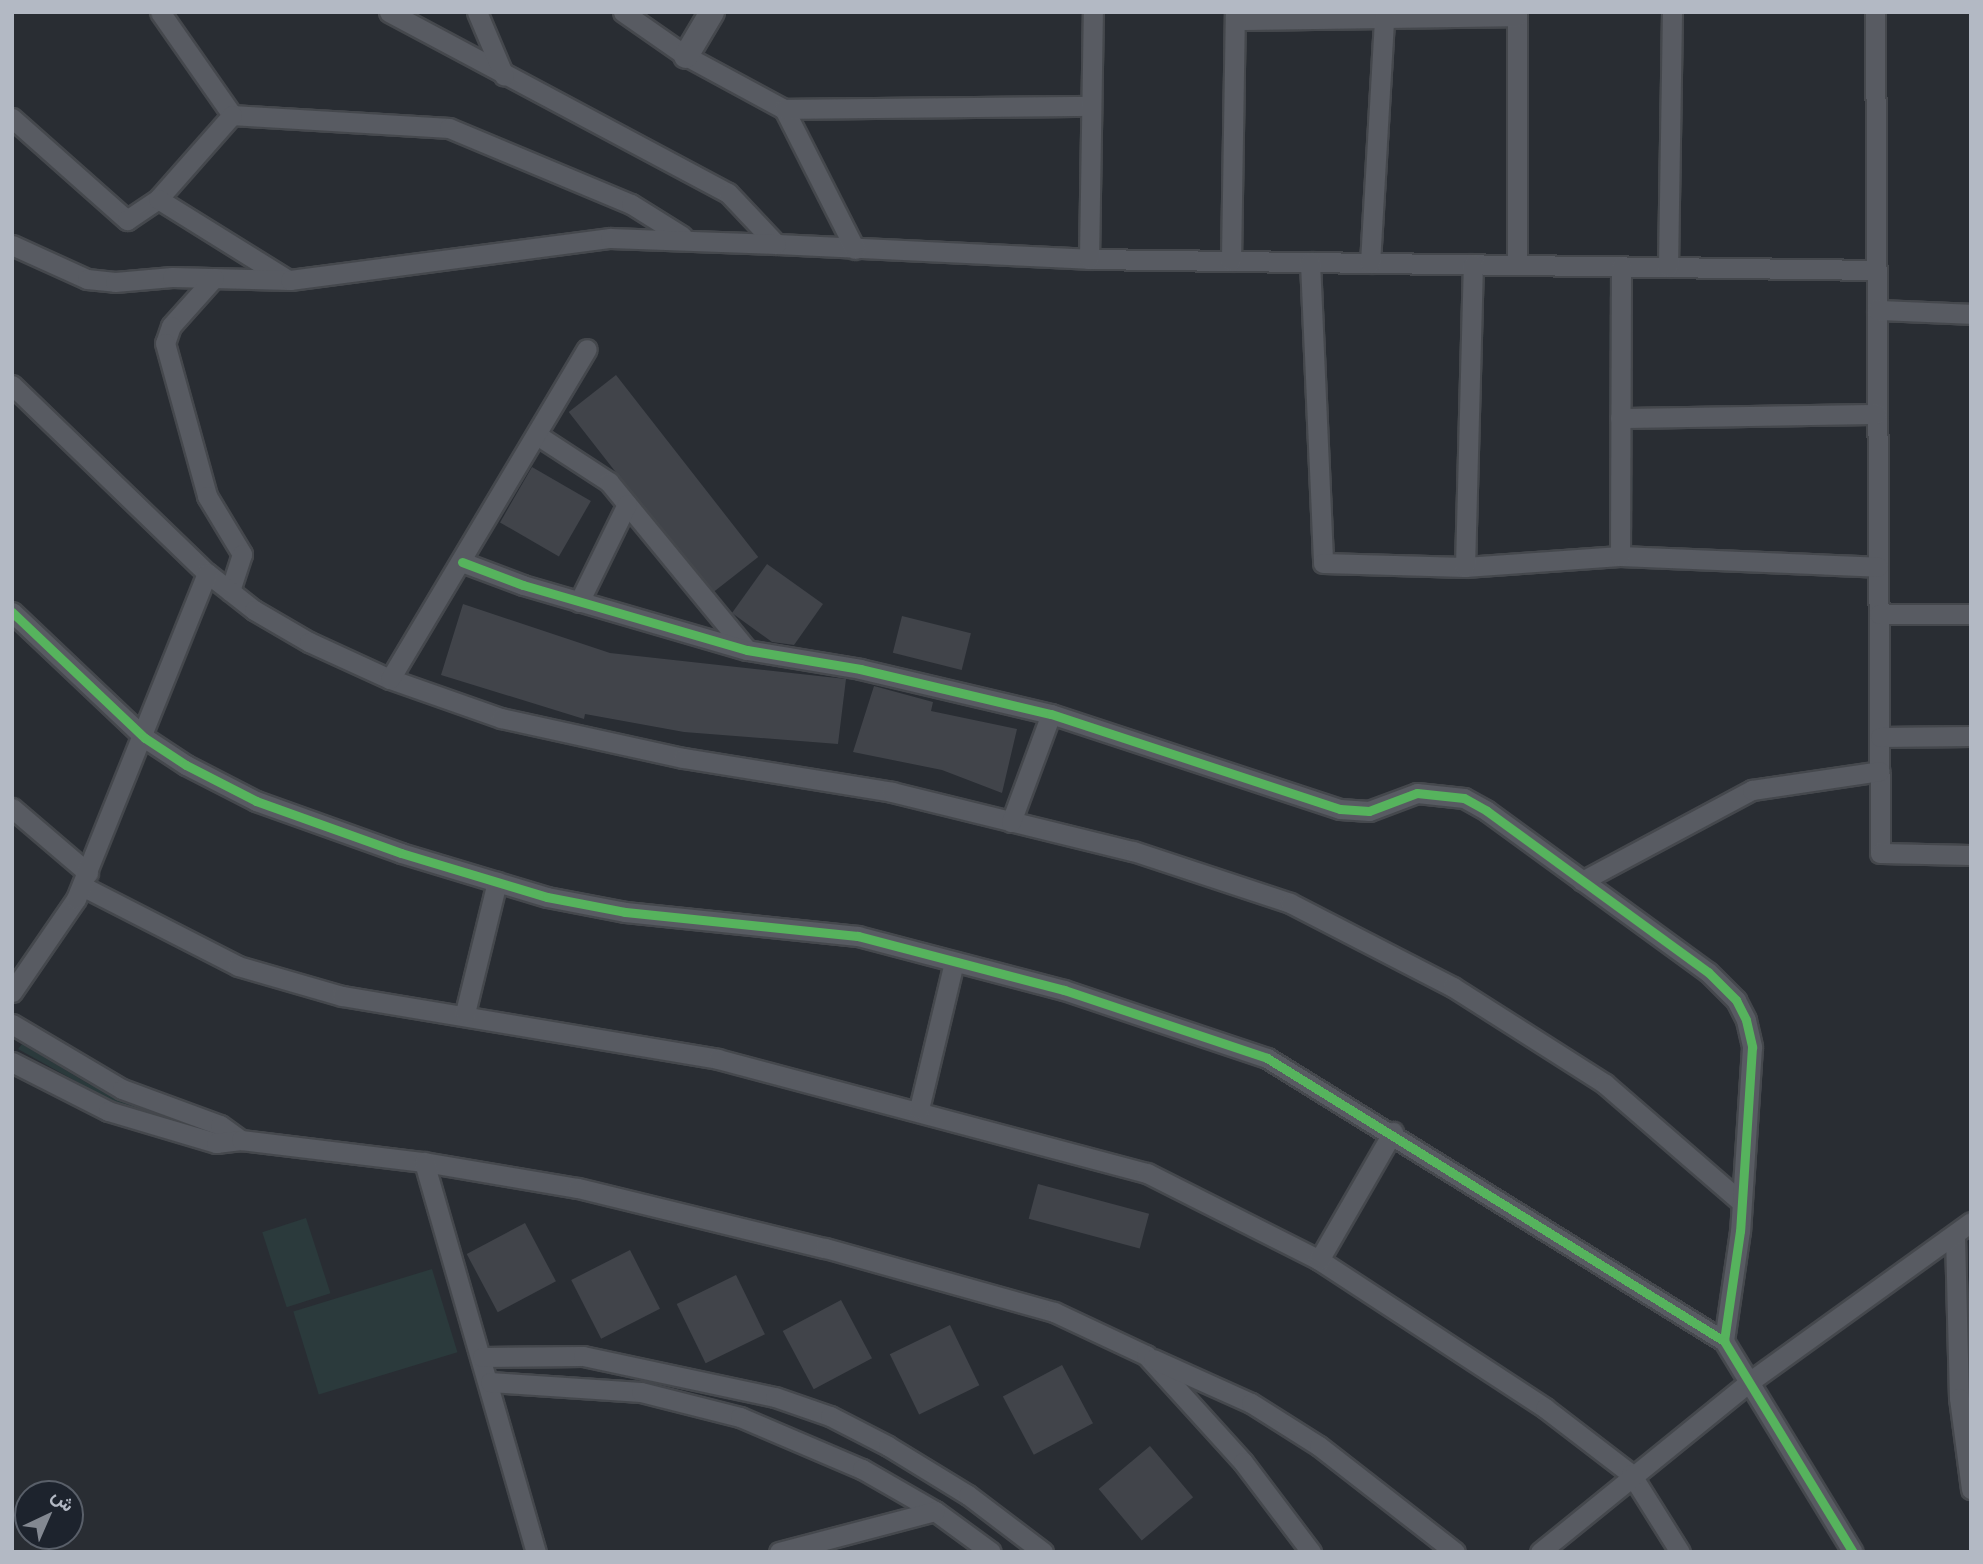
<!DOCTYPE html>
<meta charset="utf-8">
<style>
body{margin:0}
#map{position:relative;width:1983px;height:1564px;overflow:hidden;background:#292d33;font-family:"Sofia Sans Condensed",Vazirmatn,sans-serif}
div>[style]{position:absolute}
.green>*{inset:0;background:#2b3a3c;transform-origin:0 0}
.building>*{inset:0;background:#41444a;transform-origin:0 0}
.roads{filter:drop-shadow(2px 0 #45484d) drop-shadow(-2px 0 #45484d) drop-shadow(0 2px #45484d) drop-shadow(0 -2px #45484d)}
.minor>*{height:19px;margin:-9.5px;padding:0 9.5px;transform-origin:9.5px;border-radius:9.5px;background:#585b62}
.tertiary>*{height:24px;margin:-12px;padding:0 12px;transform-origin:12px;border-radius:12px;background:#585b62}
.cycleway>*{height:9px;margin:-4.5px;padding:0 4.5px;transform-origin:4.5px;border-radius:4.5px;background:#56b35d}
span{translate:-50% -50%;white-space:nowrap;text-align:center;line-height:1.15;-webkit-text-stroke:5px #1d232d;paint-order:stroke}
.frame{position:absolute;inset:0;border:14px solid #b3b9c4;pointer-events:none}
.north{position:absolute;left:14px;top:1480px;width:70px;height:70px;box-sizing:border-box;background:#1d232d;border:2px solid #595f69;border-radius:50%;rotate:44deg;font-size:19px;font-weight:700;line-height:28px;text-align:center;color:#b3b9c4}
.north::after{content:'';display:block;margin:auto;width:24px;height:32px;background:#838891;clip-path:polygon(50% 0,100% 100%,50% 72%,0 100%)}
</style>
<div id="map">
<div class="green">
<i style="clip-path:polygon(22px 1044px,89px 1084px,192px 1128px,124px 1108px,18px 1049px)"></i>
<i style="left:306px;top:1218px;width:79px;height:46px;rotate:72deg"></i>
<i style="left:432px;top:1269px;width:87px;height:145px;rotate:73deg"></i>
</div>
<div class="building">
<i style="left:616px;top:375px;width:231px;height:60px;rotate:52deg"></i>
<i style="left:532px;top:467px;width:68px;height:64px;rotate:30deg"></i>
<i style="clip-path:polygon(767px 564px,823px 604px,794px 645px,772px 642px,732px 613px)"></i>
<i style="clip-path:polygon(463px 604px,610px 653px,846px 679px,838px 744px,684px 732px,585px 714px,584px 719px,441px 675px)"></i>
<i style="left:902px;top:616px;width:71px;height:38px;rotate:14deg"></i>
<i style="clip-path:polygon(874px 686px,933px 702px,931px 711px,1017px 729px,1002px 793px,942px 770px,853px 752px)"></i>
<i style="left:1038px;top:1184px;width:115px;height:36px;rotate:15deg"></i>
<i style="left:525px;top:1223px;width:66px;height:66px;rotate:62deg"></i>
<i style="left:630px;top:1250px;width:66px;height:66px;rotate:63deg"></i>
<i style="left:736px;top:1275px;width:66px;height:66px;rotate:64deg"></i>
<i style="left:841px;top:1300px;width:66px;height:66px;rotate:62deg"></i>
<i style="left:950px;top:1325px;width:67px;height:67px;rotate:64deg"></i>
<i style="left:1062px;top:1365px;width:66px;height:67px;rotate:62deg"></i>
<i style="left:1150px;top:1446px;width:67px;height:67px;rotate:50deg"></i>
</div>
<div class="roads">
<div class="minor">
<i style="left:160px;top:12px;width:126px;rotate:55deg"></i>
<i style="left:389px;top:12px;width:384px;rotate:28.1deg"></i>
<i style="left:728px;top:193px;width:70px;rotate:46.7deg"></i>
<i style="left:776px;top:244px;width:313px;rotate:2.7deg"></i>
<i style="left:1089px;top:259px;width:788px;rotate:0.8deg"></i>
<i style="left:477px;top:12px;width:69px;rotate:67.1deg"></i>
<i style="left:623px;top:12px;width:77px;rotate:34.9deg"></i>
<i style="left:686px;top:56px;width:111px;rotate:28.4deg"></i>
<i style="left:784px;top:109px;width:157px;rotate:63.1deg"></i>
<i style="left:1517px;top:12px;width:253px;rotate:90deg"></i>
<i style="left:1875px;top:12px;width:841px;rotate:89.66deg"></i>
<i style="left:1880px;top:853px;width:91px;rotate:1.3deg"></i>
<i style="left:1235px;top:20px;width:282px;rotate:-0.8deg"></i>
<i style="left:784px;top:109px;width:306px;rotate:-0.6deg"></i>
<i style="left:232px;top:115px;width:217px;rotate:3.4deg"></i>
<i style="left:449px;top:128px;width:197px;rotate:22.7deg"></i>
<i style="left:631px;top:204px;width:60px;rotate:32.1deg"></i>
<i style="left:12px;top:118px;width:154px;rotate:41.6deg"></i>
<i style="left:127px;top:220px;width:37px;rotate:-34deg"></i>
<i style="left:158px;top:199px;width:112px;rotate:-48.6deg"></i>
<i style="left:158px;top:199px;width:153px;rotate:31.9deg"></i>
<i style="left:12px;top:245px;width:82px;rotate:24.4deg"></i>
<i style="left:87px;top:279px;width:28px;rotate:6deg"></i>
<i style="left:115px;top:282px;width:57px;rotate:-5deg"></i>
<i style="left:172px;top:277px;width:118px;rotate:1.5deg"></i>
<i style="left:290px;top:280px;width:323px;rotate:-7.5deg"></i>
<i style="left:610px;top:238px;width:166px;rotate:2.1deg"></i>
<i style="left:1089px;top:259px;width:247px;rotate:-89.1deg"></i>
<i style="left:1231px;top:261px;width:249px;rotate:-89.1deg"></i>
<i style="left:1310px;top:262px;width:301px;rotate:87.5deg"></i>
<i style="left:1323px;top:563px;width:142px;rotate:1.6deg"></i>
<i style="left:1465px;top:567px;width:155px;rotate:-4.1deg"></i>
<i style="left:1620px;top:556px;width:258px;rotate:2.4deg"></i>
<i style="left:1370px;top:263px;width:245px;rotate:-86.7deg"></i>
<i style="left:1668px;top:267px;width:255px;rotate:-89.1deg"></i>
<i style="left:214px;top:278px;width:64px;rotate:131.9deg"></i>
<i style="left:171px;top:326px;width:18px;rotate:109deg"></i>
<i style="left:165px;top:343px;width:159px;rotate:74.6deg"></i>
<i style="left:207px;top:496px;width:68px;rotate:58.9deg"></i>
<i style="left:242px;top:554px;width:39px;rotate:108deg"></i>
<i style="left:1877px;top:310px;width:94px;rotate:2.4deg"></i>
<i style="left:12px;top:385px;width:271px;rotate:44deg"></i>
<i style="left:207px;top:573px;width:60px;rotate:38.2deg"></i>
<i style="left:254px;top:610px;width:64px;rotate:30.2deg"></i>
<i style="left:309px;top:642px;width:89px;rotate:24.6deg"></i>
<i style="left:390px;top:679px;width:118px;rotate:19.4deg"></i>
<i style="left:501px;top:718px;width:186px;rotate:12.4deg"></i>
<i style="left:683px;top:758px;width:212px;rotate:9.2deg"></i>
<i style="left:892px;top:792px;width:248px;rotate:13.8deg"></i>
<i style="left:1133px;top:851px;width:165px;rotate:18.3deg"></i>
<i style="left:1290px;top:903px;width:183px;rotate:27.3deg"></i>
<i style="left:1453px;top:987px;width:180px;rotate:32.5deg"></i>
<i style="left:1605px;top:1084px;width:180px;rotate:40.9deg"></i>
<i style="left:1620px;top:418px;width:257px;rotate:-0.9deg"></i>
<i style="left:537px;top:435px;width:86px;rotate:33.1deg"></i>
<i style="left:609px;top:482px;width:217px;rotate:50.6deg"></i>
<i style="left:1620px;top:556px;width:290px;rotate:-89.8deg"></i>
<i style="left:462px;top:562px;width:65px;rotate:20.7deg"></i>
<i style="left:523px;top:585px;width:233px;rotate:16.2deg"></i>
<i style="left:747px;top:650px;width:115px;rotate:9.5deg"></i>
<i style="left:860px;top:669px;width:196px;rotate:13.3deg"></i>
<i style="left:1051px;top:714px;width:304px;rotate:18.2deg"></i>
<i style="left:1340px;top:809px;width:29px;rotate:4deg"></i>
<i style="left:1369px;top:811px;width:51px;rotate:-20.6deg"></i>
<i style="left:1417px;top:793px;width:47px;rotate:6.1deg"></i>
<i style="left:1464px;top:798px;width:26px;rotate:29deg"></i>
<i style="left:1487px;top:811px;width:273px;rotate:36.1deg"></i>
<i style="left:1708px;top:972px;width:40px;rotate:45deg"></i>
<i style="left:1736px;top:1000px;width:22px;rotate:63deg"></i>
<i style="left:1746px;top:1020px;width:28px;rotate:77deg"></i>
<i style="left:1752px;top:1047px;width:184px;rotate:93.7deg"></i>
<i style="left:1740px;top:1231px;width:111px;rotate:98.3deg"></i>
<i style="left:1465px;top:567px;width:303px;rotate:-88.5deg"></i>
<i style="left:579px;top:602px;width:109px;rotate:-63.9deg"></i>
<i style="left:12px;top:612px;width:183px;rotate:43.5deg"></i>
<i style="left:145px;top:738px;width:49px;rotate:33.4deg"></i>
<i style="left:186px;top:765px;width:79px;rotate:27.2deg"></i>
<i style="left:256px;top:801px;width:154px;rotate:19.7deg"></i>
<i style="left:401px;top:853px;width:152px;rotate:16.8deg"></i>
<i style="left:547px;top:897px;width:79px;rotate:10.9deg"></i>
<i style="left:625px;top:912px;width:234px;rotate:5.9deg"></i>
<i style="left:858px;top:936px;width:213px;rotate:14.7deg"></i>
<i style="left:1064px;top:990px;width:214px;rotate:18.5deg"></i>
<i style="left:1267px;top:1058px;width:538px;rotate:31.77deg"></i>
<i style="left:1724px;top:1341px;width:247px;rotate:58.6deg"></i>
<i style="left:1879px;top:614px;width:92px"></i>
<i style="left:390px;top:679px;width:384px;rotate:-59.2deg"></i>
<i style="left:1880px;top:737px;width:91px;rotate:-0.6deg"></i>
<i style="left:12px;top:808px;width:100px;rotate:40.5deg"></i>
<i style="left:1011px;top:822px;width:115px;rotate:-69.7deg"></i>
<i style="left:1582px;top:881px;width:193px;rotate:-28.2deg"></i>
<i style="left:1752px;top:790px;width:129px;rotate:-8.4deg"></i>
<i style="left:82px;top:886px;width:175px;rotate:27.1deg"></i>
<i style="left:238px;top:966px;width:108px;rotate:16.1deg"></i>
<i style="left:342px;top:996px;width:381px;rotate:9.5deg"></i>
<i style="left:718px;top:1059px;width:444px;rotate:14.9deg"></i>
<i style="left:1147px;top:1173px;width:193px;rotate:26.8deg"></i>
<i style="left:1319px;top:1260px;width:270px;rotate:33.2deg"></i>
<i style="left:1545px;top:1408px;width:108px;rotate:37.5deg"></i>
<i style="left:1631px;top:1474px;width:92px;rotate:57.9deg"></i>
<i style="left:12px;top:992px;width:113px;rotate:-55.5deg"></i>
<i style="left:76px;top:899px;width:351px;rotate:-68.1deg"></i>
<i style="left:465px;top:1013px;width:135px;rotate:-76.3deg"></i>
<i style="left:12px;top:1024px;width:128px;rotate:30.6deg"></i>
<i style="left:122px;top:1089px;width:104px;rotate:20.2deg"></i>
<i style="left:220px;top:1125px;width:26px;rotate:36deg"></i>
<i style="left:12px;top:1062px;width:108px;rotate:27deg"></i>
<i style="left:108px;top:1111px;width:113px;rotate:16.5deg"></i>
<i style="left:216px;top:1143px;width:25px;rotate:-7deg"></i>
<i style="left:241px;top:1140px;width:184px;rotate:6.9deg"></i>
<i style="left:424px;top:1162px;width:156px;rotate:9.6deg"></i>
<i style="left:578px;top:1188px;width:254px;rotate:13.7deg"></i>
<i style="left:825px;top:1248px;width:238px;rotate:15.6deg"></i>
<i style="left:1054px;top:1312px;width:102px;rotate:25.1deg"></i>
<i style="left:1146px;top:1355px;width:144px;rotate:47.8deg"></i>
<i style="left:1243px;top:1462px;width:113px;rotate:52.9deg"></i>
<i style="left:919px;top:1109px;width:151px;rotate:-76.6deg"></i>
<i style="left:424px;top:1162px;width:406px;rotate:74deg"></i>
<i style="left:1955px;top:1235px;width:163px;rotate:88.6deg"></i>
<i style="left:1959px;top:1398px;width:92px;rotate:82.5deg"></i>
<i style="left:1319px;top:1260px;width:148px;rotate:-60deg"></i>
<i style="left:482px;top:1357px;width:101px;rotate:-0.6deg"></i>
<i style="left:583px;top:1356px;width:196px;rotate:12.1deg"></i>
<i style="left:775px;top:1397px;width:58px;rotate:19.1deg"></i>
<i style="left:830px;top:1416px;width:65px;rotate:27.3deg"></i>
<i style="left:888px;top:1446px;width:94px;rotate:31.5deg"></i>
<i style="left:968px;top:1495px;width:94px;rotate:37.2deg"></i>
<i style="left:1153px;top:1359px;width:107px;rotate:24.2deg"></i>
<i style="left:1251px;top:1403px;width:80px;rotate:32.3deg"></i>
<i style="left:1319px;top:1446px;width:172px;rotate:37.9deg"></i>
<i style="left:490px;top:1382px;width:151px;rotate:3.8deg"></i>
<i style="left:641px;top:1392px;width:102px;rotate:14.2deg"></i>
<i style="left:740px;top:1417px;width:133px;rotate:23.1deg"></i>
<i style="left:862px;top:1469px;width:84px;rotate:29.9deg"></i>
<i style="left:935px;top:1511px;width:69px;rotate:36.2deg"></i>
<i style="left:779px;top:1552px;width:161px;rotate:-14.7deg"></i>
<i style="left:1540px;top:1552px;width:273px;rotate:-39.1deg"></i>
<i style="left:1752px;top:1380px;width:270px;rotate:-35.8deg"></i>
</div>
<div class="tertiary">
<i style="left:686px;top:56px;width:51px;rotate:-59.4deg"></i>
</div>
</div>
<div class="cycleway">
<i style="left:462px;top:562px;width:65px;rotate:20.7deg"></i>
<i style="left:523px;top:585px;width:233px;rotate:16.2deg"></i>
<i style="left:747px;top:650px;width:115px;rotate:9.5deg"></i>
<i style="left:860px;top:669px;width:196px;rotate:13.3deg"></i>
<i style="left:1051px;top:714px;width:304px;rotate:18.2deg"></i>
<i style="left:1340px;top:809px;width:29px;rotate:4deg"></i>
<i style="left:1369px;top:811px;width:51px;rotate:-20.6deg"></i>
<i style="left:1417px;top:793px;width:47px;rotate:6.1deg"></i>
<i style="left:1464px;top:798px;width:26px;rotate:29deg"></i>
<i style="left:1487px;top:811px;width:273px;rotate:36.1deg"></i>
<i style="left:1708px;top:972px;width:40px;rotate:45deg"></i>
<i style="left:1736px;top:1000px;width:22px;rotate:63deg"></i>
<i style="left:1746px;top:1020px;width:28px;rotate:77deg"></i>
<i style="left:1752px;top:1047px;width:184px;rotate:93.7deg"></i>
<i style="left:1740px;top:1231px;width:111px;rotate:98.3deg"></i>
<i style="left:12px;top:612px;width:183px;rotate:43.5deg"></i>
<i style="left:145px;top:738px;width:49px;rotate:33.4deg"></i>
<i style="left:186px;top:765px;width:79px;rotate:27.2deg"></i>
<i style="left:256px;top:801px;width:154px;rotate:19.7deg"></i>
<i style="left:401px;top:853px;width:152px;rotate:16.8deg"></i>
<i style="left:547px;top:897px;width:79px;rotate:10.9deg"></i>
<i style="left:625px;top:912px;width:234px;rotate:5.9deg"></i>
<i style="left:858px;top:936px;width:213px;rotate:14.7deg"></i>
<i style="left:1064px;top:990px;width:214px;rotate:18.5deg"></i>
<i style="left:1267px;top:1058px;width:538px;rotate:31.77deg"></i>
<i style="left:1724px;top:1341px;width:247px;rotate:58.6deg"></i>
</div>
<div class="frame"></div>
<div class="north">ش</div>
</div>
